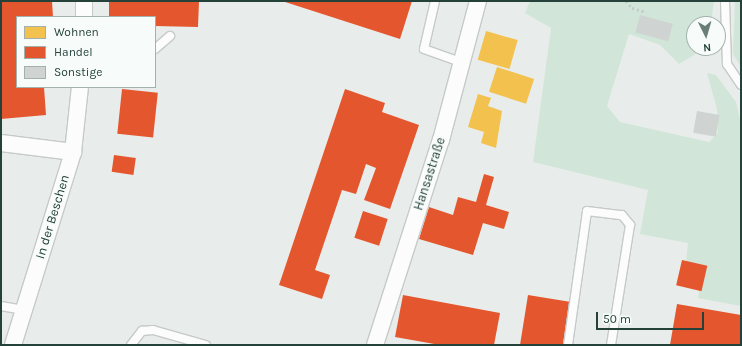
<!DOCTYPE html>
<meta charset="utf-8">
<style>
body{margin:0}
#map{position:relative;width:742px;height:346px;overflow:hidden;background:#e8edeb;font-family:Karla,sans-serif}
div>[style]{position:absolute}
.green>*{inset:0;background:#d1e6d8}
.homes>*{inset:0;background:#f2c14e;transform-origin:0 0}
.shops>*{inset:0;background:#e4572e;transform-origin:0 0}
.building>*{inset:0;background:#cfd4d2;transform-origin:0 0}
.path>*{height:2.5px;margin-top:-1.25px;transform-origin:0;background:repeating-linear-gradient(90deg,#c3ccca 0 2px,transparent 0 5px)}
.roads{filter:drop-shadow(1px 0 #c5cac8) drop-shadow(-1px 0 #c5cac8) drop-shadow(0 1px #c5cac8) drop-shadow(0 -1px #c5cac8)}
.service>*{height:8px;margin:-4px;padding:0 4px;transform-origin:4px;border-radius:4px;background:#fcfcfc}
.minor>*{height:16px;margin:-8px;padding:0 8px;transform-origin:8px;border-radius:8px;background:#fcfcfc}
span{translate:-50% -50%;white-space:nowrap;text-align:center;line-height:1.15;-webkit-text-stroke:4px #f7fbf9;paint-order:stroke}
.street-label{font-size:13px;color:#24423a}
.frame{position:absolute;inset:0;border:2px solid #24423a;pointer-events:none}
.legend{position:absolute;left:16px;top:16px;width:140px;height:72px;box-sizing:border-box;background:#f7fbf9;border:1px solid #a3b1ad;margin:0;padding:5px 7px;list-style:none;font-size:12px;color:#24423a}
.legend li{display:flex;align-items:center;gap:8px;height:20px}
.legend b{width:20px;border:1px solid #a3b1ad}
.north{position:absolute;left:686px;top:16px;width:40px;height:40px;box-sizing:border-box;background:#f7fbf9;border:1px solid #a3b1ad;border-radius:50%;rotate:175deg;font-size:11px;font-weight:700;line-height:16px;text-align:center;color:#24423a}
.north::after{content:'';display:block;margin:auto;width:14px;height:18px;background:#697e78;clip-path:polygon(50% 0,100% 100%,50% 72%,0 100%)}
.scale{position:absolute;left:596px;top:312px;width:108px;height:18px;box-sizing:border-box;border:2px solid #24423a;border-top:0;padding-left:5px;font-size:12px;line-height:14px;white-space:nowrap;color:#24423a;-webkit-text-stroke:3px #f7fbf9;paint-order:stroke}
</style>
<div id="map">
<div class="green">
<i style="clip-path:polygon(530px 1px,714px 1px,711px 24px,694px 24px,694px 48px,706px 48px,679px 64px,660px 45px,629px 34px,607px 106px,620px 122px,709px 142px,718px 133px,717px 109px,707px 73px,716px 75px,736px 102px,741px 124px,741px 306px,698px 298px,703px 266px,686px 263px,688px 243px,640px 234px,648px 190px,533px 162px,551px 28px,525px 13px)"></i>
<i style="clip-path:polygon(735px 1px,741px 1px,741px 67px,733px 54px)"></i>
</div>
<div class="homes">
<i style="left:486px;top:31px;width:33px;height:30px;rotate:16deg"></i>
<i style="left:497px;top:67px;width:39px;height:26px;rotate:18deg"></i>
<i style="clip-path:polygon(478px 94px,491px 98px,488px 106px,502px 111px,496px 148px,481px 143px,484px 132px,468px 127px)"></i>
</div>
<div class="shops">
<i style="clip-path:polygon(1px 1px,52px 1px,53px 17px,17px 17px,17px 87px,44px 87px,46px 115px,1px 119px)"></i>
<i style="clip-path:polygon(109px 1px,199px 1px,198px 27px,155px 26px,155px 17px,109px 17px)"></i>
<i style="clip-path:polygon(282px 1px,412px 1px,400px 39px)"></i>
<i style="left:122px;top:89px;width:36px;height:45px;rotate:6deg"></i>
<i style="clip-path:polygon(345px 89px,385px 103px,382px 112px,419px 125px,390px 209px,364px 200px,376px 168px,366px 164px,356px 194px,342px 190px,315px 270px,330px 275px,322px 299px,279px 285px)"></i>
<i style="left:114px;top:155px;width:22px;height:17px;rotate:8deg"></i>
<i style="clip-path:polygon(484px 174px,494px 177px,486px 205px,509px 212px,504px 229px,483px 223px,473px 255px,419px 239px,429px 207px,453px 215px,458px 197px,476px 202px)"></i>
<i style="left:363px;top:211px;width:26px;height:28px;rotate:18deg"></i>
<i style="left:682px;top:260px;width:26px;height:26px;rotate:13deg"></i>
<i style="clip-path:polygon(403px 295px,500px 313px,494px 345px,440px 345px,395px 337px)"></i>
<i style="clip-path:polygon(528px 295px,571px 302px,565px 345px,520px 345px)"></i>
<i style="clip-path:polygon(677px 304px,741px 315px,741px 345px,670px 345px)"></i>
</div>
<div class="building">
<i style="left:640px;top:15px;width:34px;height:18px;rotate:15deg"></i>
<i style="left:697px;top:111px;width:23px;height:22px;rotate:10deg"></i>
</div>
<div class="path">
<i style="left:626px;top:1px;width:9px;rotate:49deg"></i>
<i style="left:632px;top:8px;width:15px;rotate:16deg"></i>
</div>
<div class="roads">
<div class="service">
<i style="left:435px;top:1px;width:49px;rotate:102.9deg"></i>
<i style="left:424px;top:49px;width:41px;rotate:19.7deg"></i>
<i style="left:725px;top:1px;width:63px;rotate:88.2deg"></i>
<i style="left:727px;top:64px;width:25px;rotate:56deg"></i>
<i style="left:155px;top:49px;width:20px;rotate:-41deg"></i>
<i style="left:1px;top:306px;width:23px;rotate:10deg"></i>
<i style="left:131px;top:345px;width:18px;rotate:-52deg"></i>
<i style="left:142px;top:331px;width:11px;rotate:-5deg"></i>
<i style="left:153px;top:330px;width:55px;rotate:15.8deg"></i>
<i style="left:568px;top:345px;width:135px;rotate:-81.9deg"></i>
<i style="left:587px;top:211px;width:35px;rotate:7deg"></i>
<i style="left:622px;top:215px;width:13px;rotate:51deg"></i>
<i style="left:630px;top:225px;width:121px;rotate:99deg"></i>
</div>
<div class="minor">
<i style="left:84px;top:17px;width:16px;rotate:-90deg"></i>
<i style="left:1px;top:143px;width:73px;rotate:7.1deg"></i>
<i style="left:13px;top:345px;width:202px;rotate:-72.7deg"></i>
<i style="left:73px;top:152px;width:65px;rotate:-83.9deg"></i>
<i style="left:375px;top:345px;width:215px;rotate:-72.2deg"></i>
<i style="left:441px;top:140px;width:144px;rotate:-75.1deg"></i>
</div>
</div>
<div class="street-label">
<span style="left:430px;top:174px;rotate:-72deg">Hansastraße</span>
<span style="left:53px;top:217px;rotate:-73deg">In der Beschen</span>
</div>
<div class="frame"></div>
<ul class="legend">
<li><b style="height:11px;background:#f2c14e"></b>Wohnen</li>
<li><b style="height:11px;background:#e4572e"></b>Handel</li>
<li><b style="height:11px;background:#cfd4d2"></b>Sonstige</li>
</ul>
<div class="north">N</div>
<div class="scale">50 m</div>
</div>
